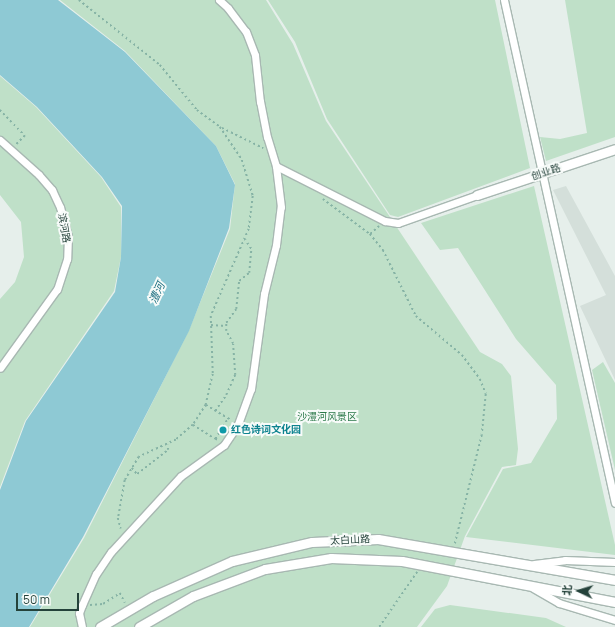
<!DOCTYPE html>
<meta charset="utf-8">
<style>
body{margin:0}
#map{position:relative;width:615px;height:627px;overflow:hidden;background:#e6efeb;font-family:Manrope,"Noto Sans SC",sans-serif}
div>[style]{position:absolute}
.built>*{inset:0;background:#d4dfda}
.green>*{inset:0;background:#bfe0c8}
.water>*{inset:0;background:#8ec9d4}
.path>*{height:1.5px;margin-top:-0.75px;transform-origin:0;background:repeating-linear-gradient(90deg,#86b3a5 0 2px,transparent 0 5px)}
.roads{filter:drop-shadow(1px 0 #a8b8b2) drop-shadow(-1px 0 #a8b8b2) drop-shadow(0 1px #a8b8b2) drop-shadow(0 -1px #a8b8b2)}
.street>*{height:7px;margin:-3.5px;padding:0 3.5px;transform-origin:3.5px;border-radius:3.5px;background:#fff}
.secondary>*{height:9px;margin:-4.5px;padding:0 4.5px;transform-origin:4.5px;border-radius:4.5px;background:#fff}
.dots>*{width:11px;height:11px;translate:-50% -50%;box-sizing:border-box;border:2px solid #f7fbf9;border-radius:50%}
span{translate:-50% -50%;white-space:nowrap;text-align:center;line-height:1.15;-webkit-text-stroke:4px #f7fbf9;paint-order:stroke}
.street-label{font-size:10px;color:#24423a}
.park-label{font-size:10px;color:#2d7a4b}
.culture-label{font-size:10px;color:#0d838f;font-weight:700}
.left{translate:0 -50%;text-align:left}
.water-label{font-size:11px;color:#1c6f80;font-style:italic}
.north{position:absolute;left:559px;top:571px;width:40px;height:40px;-webkit-text-stroke:3px #f7fbf9;paint-order:stroke;rotate:274deg;font-size:11px;font-weight:700;line-height:16px;text-align:center;color:#24423a}
.north::after{content:'';display:block;margin:auto;width:14px;height:18px;background:#24423a;clip-path:polygon(50% 0,100% 100%,50% 72%,0 100%)}
.scale{position:absolute;left:16px;top:593px;width:63px;height:18px;box-sizing:border-box;border:2px solid #24423a;border-top:0;padding-left:5px;font-size:12px;line-height:14px;white-space:nowrap;color:#24423a;-webkit-text-stroke:3px #f7fbf9;paint-order:stroke}
</style>
<div id="map">
<div class="built">
<i style="clip-path:polygon(566px 186px,615px 276px,615px 380px,580px 306px,606px 295px,553px 190px)"></i>
</div>
<div class="green">
<i style="clip-path:polygon(60px 0,266px 0,293px 44px,326px 121px,480px 352px,502px 364px,511px 376px,518px 449px,516px 465px,502px 467px,465px 536px,447px 586px,417px 627px,30px 627px,84px 538px,189px 330px,230px 229px,235px 184px,216px 146px,125px 51px)"></i>
<i style="clip-path:polygon(268px 0,495px 0,530px 168px,398px 217px,390px 215px,327px 119px,295px 42px)"></i>
<i style="clip-path:polygon(565px 0,615px 0,615px 137px,546px 161px,540px 137px,560px 139px,587px 133px)"></i>
<i style="clip-path:polygon(0 76px,36px 107px,101px 177px,121px 207px,121px 257px,114px 291px,25px 421px,0 487px,0 299px,15px 282px,24px 257px,21px 222px,0 195px)"></i>
<i style="clip-path:polygon(534px 186px,615px 545px,615px 555px,466px 537px,503px 469px,531px 463px,557px 419px,556px 385px,516px 339px,458px 248px,440px 250px,421px 223px)"></i>
<i style="clip-path:polygon(603px 362px,615px 383px,615px 470px,592px 370px)"></i>
<i style="clip-path:polygon(450px 605px,546px 618px,566px 627px,421px 627px,435px 609px)"></i>
</div>
<div class="water">
<i style="clip-path:polygon(0 0,58px 0,125px 52px,216px 146px,235px 185px,229px 228px,189px 331px,83px 537px,29px 627px,0 627px,0 490px,26px 421px,115px 292px,121px 257px,122px 206px,102px 177px,37px 107px,0 75px)"></i>
</div>
<div class="path">
<i style="left:79px;top:0;width:104px;rotate:38.7deg"></i>
<i style="left:160px;top:65px;width:58px;rotate:50.6deg"></i>
<i style="left:197px;top:110px;width:29px;rotate:36deg"></i>
<i style="left:220px;top:127px;width:40px;rotate:56deg"></i>
<i style="left:242px;top:160px;width:38px;rotate:73deg"></i>
<i style="left:253px;top:196px;width:33px;rotate:97deg"></i>
<i style="left:249px;top:229px;width:95px;rotate:113.6deg"></i>
<i style="left:211px;top:316px;width:58px;rotate:88deg"></i>
<i style="left:213px;top:374px;width:32px;rotate:103deg"></i>
<i style="left:206px;top:405px;width:24px;rotate:123deg"></i>
<i style="left:193px;top:425px;width:23px;rotate:139deg"></i>
<i style="left:176px;top:440px;width:41px;rotate:155.3deg"></i>
<i style="left:139px;top:457px;width:27px;rotate:121deg"></i>
<i style="left:125px;top:480px;width:39px;rotate:100deg"></i>
<i style="left:118px;top:518px;width:11px;rotate:75deg"></i>
<i style="left:0;top:110px;width:36px;rotate:46deg"></i>
<i style="left:25px;top:136px;width:13px;rotate:135deg"></i>
<i style="left:222px;top:128px;width:46px;rotate:26deg"></i>
<i style="left:323px;top:199px;width:59px;rotate:36.7deg"></i>
<i style="left:370px;top:234px;width:21px;rotate:51deg"></i>
<i style="left:383px;top:250px;width:74px;rotate:63.4deg"></i>
<i style="left:416px;top:316px;width:60px;rotate:40.3deg"></i>
<i style="left:462px;top:355px;width:30px;rotate:53deg"></i>
<i style="left:480px;top:379px;width:16px;rotate:68deg"></i>
<i style="left:486px;top:394px;width:41px;rotate:95.6deg"></i>
<i style="left:482px;top:435px;width:112px;rotate:103.9deg"></i>
<i style="left:370px;top:234px;width:12px;rotate:-42deg"></i>
<i style="left:211px;top:325px;width:15px;rotate:4deg"></i>
<i style="left:206px;top:405px;width:26px;rotate:31deg"></i>
<i style="left:215px;top:411px;width:19px;rotate:-55deg"></i>
<i style="left:226px;top:395px;width:22px;rotate:-66deg"></i>
<i style="left:235px;top:375px;width:31px;rotate:-94deg"></i>
<i style="left:233px;top:344px;width:15px;rotate:-118deg"></i>
<i style="left:226px;top:331px;width:8px;rotate:-90deg"></i>
<i style="left:226px;top:323px;width:17px;rotate:-54deg"></i>
<i style="left:236px;top:309px;width:28px;rotate:-84deg"></i>
<i style="left:239px;top:281px;width:13px;rotate:-39deg"></i>
<i style="left:249px;top:273px;width:24px;rotate:-85deg"></i>
<i style="left:251px;top:249px;width:11px;rotate:-124deg"></i>
<i style="left:193px;top:425px;width:26px;rotate:32deg"></i>
<i style="left:217px;top:440px;width:2px;rotate:-153deg"></i>
<i style="left:215px;top:439px;width:25px;rotate:-58deg"></i>
<i style="left:228px;top:418px;width:4px;rotate:34deg"></i>
<i style="left:132px;top:468px;width:8px;rotate:50deg"></i>
<i style="left:137px;top:474px;width:39px;rotate:-38deg"></i>
<i style="left:168px;top:450px;width:5px;rotate:-101deg"></i>
<i style="left:90px;top:605px;width:13px;rotate:-4deg"></i>
<i style="left:103px;top:604px;width:20px;rotate:-33deg"></i>
<i style="left:120px;top:593px;width:11px;rotate:63deg"></i>
<i style="left:379px;top:627px;width:67px;rotate:-55.4deg"></i>
</div>
<div class="roads">
<div class="street">
<i style="left:504px;top:0;width:515px;rotate:77.56deg"></i>
<i style="left:0;top:140px;width:52px;rotate:41.9deg"></i>
<i style="left:39px;top:175px;width:20px;rotate:49deg"></i>
<i style="left:52px;top:190px;width:19px;rotate:65deg"></i>
<i style="left:60px;top:207px;width:30px;rotate:75deg"></i>
<i style="left:68px;top:236px;width:23px;rotate:92deg"></i>
<i style="left:67px;top:259px;width:32px;rotate:108deg"></i>
<i style="left:57px;top:289px;width:97px;rotate:125.8deg"></i>
<i style="left:276px;top:166px;width:122px;rotate:26.8deg"></i>
<i style="left:385px;top:221px;width:13px;rotate:9deg"></i>
<i style="left:398px;top:223px;width:84px;rotate:-19.5deg"></i>
<i style="left:534px;top:564px;width:31px;rotate:-7deg"></i>
<i style="left:565px;top:560px;width:50px;rotate:2.3deg"></i>
<i style="left:533px;top:588px;width:30px;rotate:30deg"></i>
<i style="left:559px;top:603px;width:59px;rotate:16.9deg"></i>
<i style="left:82px;top:627px;width:14px;rotate:-102deg"></i>
<i style="left:79px;top:613px;width:9px;rotate:-69deg"></i>
<i style="left:82px;top:605px;width:34px;rotate:-66deg"></i>
<i style="left:96px;top:574px;width:27px;rotate:-56deg"></i>
<i style="left:111px;top:552px;width:103px;rotate:-47.4deg"></i>
<i style="left:181px;top:476px;width:53px;rotate:-35.8deg"></i>
<i style="left:224px;top:445px;width:25px;rotate:-56deg"></i>
<i style="left:238px;top:424px;width:37px;rotate:-70deg"></i>
<i style="left:251px;top:389px;width:96px;rotate:-82.2deg"></i>
<i style="left:264px;top:294px;width:50px;rotate:-76.2deg"></i>
<i style="left:276px;top:245px;width:38px;rotate:-83deg"></i>
<i style="left:281px;top:207px;width:41px;rotate:-97deg"></i>
<i style="left:276px;top:166px;width:30px;rotate:-107deg"></i>
<i style="left:267px;top:137px;width:36px;rotate:-101deg"></i>
<i style="left:260px;top:102px;width:47px;rotate:-96.1deg"></i>
<i style="left:255px;top:55px;width:25px;rotate:-111deg"></i>
<i style="left:246px;top:32px;width:30px;rotate:-127deg"></i>
<i style="left:228px;top:8px;width:12px;rotate:-138deg"></i>
</div>
<div class="secondary">
<i style="left:477px;top:195px;width:145px;rotate:-18.4deg"></i>
<i style="left:100px;top:627px;width:61px;rotate:-30.3deg"></i>
<i style="left:153px;top:596px;width:86px;rotate:-23.9deg"></i>
<i style="left:232px;top:561px;width:82px;rotate:-13.4deg"></i>
<i style="left:312px;top:542px;width:66px;rotate:-2.6deg"></i>
<i style="left:378px;top:539px;width:241px;rotate:9.8deg"></i>
<i style="left:139px;top:627px;width:62px;rotate:-29.9deg"></i>
<i style="left:193px;top:596px;width:77px;rotate:-20.6deg"></i>
<i style="left:265px;top:569px;width:67px;rotate:-9.5deg"></i>
<i style="left:331px;top:558px;width:71px;rotate:2.4deg"></i>
<i style="left:402px;top:561px;width:217px;rotate:10.9deg"></i>
</div>
</div>
<div class="dots">
<i style="left:223px;top:430px;background:#0f9aa8"></i>
</div>
<div class="street-label">
<span style="left:546px;top:172px;rotate:-18deg">创业路</span>
<span style="left:64px;top:228px;rotate:80deg">滨河路</span>
<span style="left:350px;top:540px;rotate:-3deg">太白山路</span>
</div>
<div class="park-label">
<span style="left:327px;top:417px">沙澧河风景区</span>
</div>
<div class="culture-label">
<span class="left" style="left:231px;top:430px">红色诗词文化园</span>
</div>
<div class="water-label">
<span style="left:157px;top:293px;rotate:-65deg">澧河</span>
</div>
<div class="north">北</div>
<div class="scale">50 m</div>
</div>
